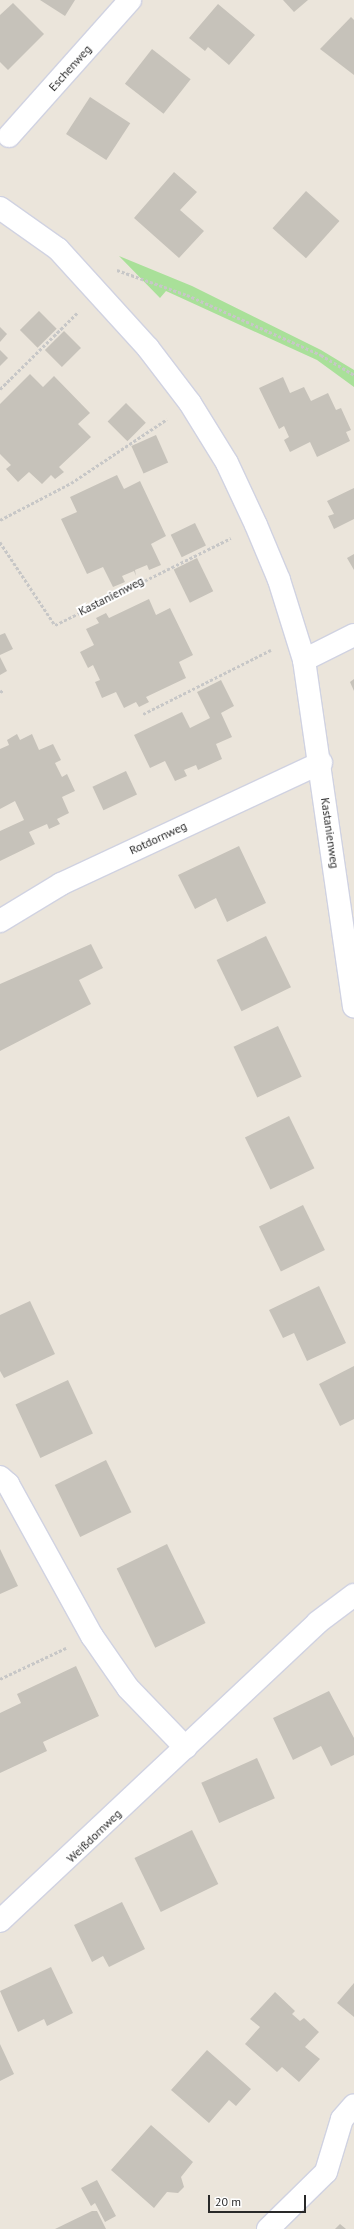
<!DOCTYPE html>
<meta charset="utf-8">
<style>
body{margin:0}
#map{position:relative;width:354px;height:2229px;overflow:hidden;background:#ebe5db;font-family:"PT Sans",sans-serif}
div>[style]{position:absolute}
.green>*{inset:0;background:#a9e099}
.building>*{inset:0;background:#c6c2ba;transform-origin:0 0}
.path>*{height:2.5px;margin-top:-1.25px;transform-origin:0;background:repeating-linear-gradient(90deg,#c7c7c7 0 3px,transparent 0 5px)}
.roads{filter:drop-shadow(1px 0 #d0d2e1) drop-shadow(-1px 0 #d0d2e1) drop-shadow(0 1px #d0d2e1) drop-shadow(0 -1px #d0d2e1)}
.street>*{height:22px;margin:-11px;padding:0 11px;transform-origin:11px;border-radius:11px;background:#fff}
span{translate:-50% -50%;white-space:nowrap;text-align:center;line-height:1.15;-webkit-text-stroke:4px #fff;paint-order:stroke}
.street-label{font-size:12px;color:#292929}
.scale{position:absolute;left:208px;top:2195px;width:98px;height:18px;box-sizing:border-box;border:2px solid #292929;border-top:0;padding-left:5px;font-size:12px;line-height:14px;white-space:nowrap;color:#292929;-webkit-text-stroke:3px #fff;paint-order:stroke}
</style>
<div id="map">
<div class="green">
<i style="clip-path:polygon(119px 256px,192px 286px,321px 350px,354px 370px,354px 387px,317px 360px,166px 291px,160px 298px)"></i>
</div>
<div class="building">
<i style="clip-path:polygon(40px 0,75px 0,65px 16px)"></i>
<i style="clip-path:polygon(283px 0,308px 0,294px 12px)"></i>
<i style="clip-path:polygon(13px 3px,44px 34px,8px 70px,0 62px,0 15px)"></i>
<i style="clip-path:polygon(218px 4px,255px 35px,229px 65px,208px 47px,205px 51px,189px 38px)"></i>
<i style="clip-path:polygon(351px 17px,354px 20px,354px 75px,320px 49px)"></i>
<i style="left:152px;top:49px;width:49px;height:44px;rotate:38deg"></i>
<i style="left:90px;top:97px;width:48px;height:44px;rotate:33deg"></i>
<i style="clip-path:polygon(174px 172px,197px 192px,180px 210px,204px 231px,179px 258px,134px 218px)"></i>
<i style="left:306px;top:191px;width:45px;height:50px;rotate:42deg"></i>
<i style="left:39px;top:311px;width:25px;height:27px;rotate:45deg"></i>
<i style="clip-path:polygon(0 327px,7px 334px,0 342px)"></i>
<i style="left:64px;top:331px;width:24px;height:27px;rotate:45deg"></i>
<i style="clip-path:polygon(0 350px,8px 358px,0 366px)"></i>
<i style="clip-path:polygon(30px 374px,43px 387px,54px 376px,90px 413px,78px 424px,91px 437px,59px 467px,64px 472px,55px 479px,51px 475px,42px 484px,29px 472px,18px 482px,6px 469px,11px 465px,0 454px,0 404px)"></i>
<i style="clip-path:polygon(283px 377px,290px 393px,304px 387px,311px 401px,328px 393px,336px 410px,341px 408px,351px 430px,346px 432px,350px 441px,317px 457px,310px 442px,290px 452px,284px 440px,289px 437px,284px 426px,279px 429px,259px 388px)"></i>
<i style="left:126px;top:403px;width:28px;height:26px;rotate:45deg"></i>
<i style="left:156px;top:435px;width:30px;height:27px;rotate:66deg"></i>
<i style="clip-path:polygon(117px 475px,124px 489px,140px 481px,166px 536px,151px 544px,161px 565px,149px 570px,147px 565px,135px 570px,136px 576px,134px 571px,122px 576px,125px 582px,113px 587px,103px 567px,87px 574px,61px 519px,77px 512px,70px 497px)"></i>
<i style="clip-path:polygon(354px 488px,354px 519px,334px 529px,328px 516px,334px 514px,327px 501px)"></i>
<i style="left:195px;top:523px;width:25px;height:27px;rotate:64deg"></i>
<i style="clip-path:polygon(354px 554px,354px 570px,347px 558px)"></i>
<i style="left:197px;top:558px;width:37px;height:26px;rotate:64deg"></i>
<i style="clip-path:polygon(149px 599px,156px 615px,170px 608px,193px 655px,179px 662px,186px 678px,146px 697px,149px 702px,139px 707px,136px 702px,124px 708px,116px 692px,102px 698px,95px 682px,100px 680px,93px 665px,88px 668px,80px 652px,94px 645px,86px 629px,99px 623px,96px 618px,106px 613px,109px 618px)"></i>
<i style="clip-path:polygon(5px 633px,13px 649px,0 655px,0 635px)"></i>
<i style="clip-path:polygon(0 657px,7px 671px,0 675px)"></i>
<i style="clip-path:polygon(354px 679px,354px 691px,350px 682px)"></i>
<i style="clip-path:polygon(221px 680px,234px 706px,221px 713px,232px 737px,216px 744px,222px 759px,198px 770px,196px 765px,184px 770px,187px 776px,175px 781px,165px 761px,150px 768px,134px 735px,182px 712px,190px 728px,210px 718px,197px 692px)"></i>
<i style="clip-path:polygon(17px 734px,20px 740px,32px 734px,39px 750px,53px 744px,61px 760px,55px 763px,62px 777px,67px 774px,75px 791px,62px 797px,69px 813px,57px 819px,60px 824px,49px 829px,47px 824px,29px 832px,35px 844px,0 861px,0 831px,24px 820px,15px 801px,0 809px,0 749px,9px 745px,7px 740px)"></i>
<i style="left:126px;top:771px;width:26px;height:37px;rotate:65deg"></i>
<i style="clip-path:polygon(239px 846px,266px 903px,227px 922px,216px 898px,195px 909px,178px 875px)"></i>
<i style="left:266px;top:936px;width:57px;height:55px;rotate:64deg"></i>
<i style="clip-path:polygon(91px 944px,103px 968px,79px 980px,91px 1004px,0 1051px,0 984px)"></i>
<i style="left:278px;top:1026px;width:56px;height:49px;rotate:65deg"></i>
<i style="left:289px;top:1116px;width:58px;height:49px;rotate:64deg"></i>
<i style="left:303px;top:1205px;width:50px;height:49px;rotate:64deg"></i>
<i style="clip-path:polygon(319px 1286px,346px 1343px,307px 1361px,294px 1333px,283px 1338px,269px 1310px)"></i>
<i style="clip-path:polygon(30px 1301px,55px 1354px,4px 1378px,0 1371px,0 1315px)"></i>
<i style="clip-path:polygon(354px 1366px,354px 1419px,340px 1426px,319px 1384px)"></i>
<i style="left:68px;top:1380px;width:59px;height:58px;rotate:65deg"></i>
<i style="left:106px;top:1460px;width:58px;height:57px;rotate:64deg"></i>
<i style="left:167px;top:1544px;width:88px;height:56px;rotate:64deg"></i>
<i style="clip-path:polygon(0 1549px,18px 1586px,0 1594px)"></i>
<i style="clip-path:polygon(76px 1666px,99px 1716px,43px 1742px,47px 1751px,0 1773px,0 1713px,21px 1703px,17px 1694px)"></i>
<i style="clip-path:polygon(329px 1691px,354px 1738px,354px 1755px,331px 1766px,321px 1746px,293px 1760px,273px 1718px)"></i>
<i style="left:257px;top:1758px;width:44px;height:61px;rotate:66deg"></i>
<i style="left:192px;top:1830px;width:60px;height:64px;rotate:64deg"></i>
<i style="clip-path:polygon(122px 1902px,145px 1949px,109px 1967px,103px 1956px,92px 1962px,74px 1925px)"></i>
<i style="clip-path:polygon(51px 1967px,73px 2013px,47px 2026px,44px 2019px,18px 2032px,0 1991px)"></i>
<i style="clip-path:polygon(354px 1983px,354px 2017px,337px 2003px)"></i>
<i style="clip-path:polygon(275px 1992px,295px 2011px,292px 2014px,300px 2021px,304px 2018px,319px 2032px,305px 2047px,320px 2059px,299px 2082px,282px 2067px,277px 2072px,245px 2044px,260px 2027px,250px 2019px)"></i>
<i style="clip-path:polygon(0 2044px,14px 2074px,0 2081px)"></i>
<i style="clip-path:polygon(207px 2050px,251px 2089px,236px 2106px,229px 2100px,209px 2123px,171px 2090px)"></i>
<i style="clip-path:polygon(151px 2125px,193px 2162px,181px 2177px,184px 2187px,178px 2193px,167px 2192px,154px 2208px,111px 2170px)"></i>
<i style="clip-path:polygon(97px 2180px,116px 2216px,105px 2222px,95px 2203px,91px 2206px,81px 2188px)"></i>
<i style="clip-path:polygon(97px 2211px,106px 2229px,55px 2229px,92px 2211px)"></i>
<i style="clip-path:polygon(340px 2224px,346px 2229px,335px 2229px)"></i>
</div>
<div class="path">
<i style="left:117px;top:270px;width:74px;rotate:19.7deg"></i>
<i style="left:187px;top:295px;width:147px;rotate:24.1deg"></i>
<i style="left:321px;top:355px;width:39px;rotate:31deg"></i>
<i style="left:0;top:389px;width:110px;rotate:-44.6deg"></i>
<i style="left:0;top:520px;width:80px;rotate:-27.5deg"></i>
<i style="left:71px;top:483px;width:115px;rotate:-33.7deg"></i>
<i style="left:0;top:542px;width:100px;rotate:56.5deg"></i>
<i style="left:55px;top:625px;width:196px;rotate:-26.3deg"></i>
<i style="left:0;top:692px;width:4px;rotate:-27deg"></i>
<i style="left:143px;top:714px;width:143px;rotate:-26.6deg"></i>
<i style="left:0;top:1679px;width:73px;rotate:-25.2deg"></i>
</div>
<div class="roads">
<div class="street">
<i style="left:9px;top:136px;width:182px;rotate:-48.3deg"></i>
<i style="left:0;top:208px;width:71px;rotate:35.3deg"></i>
<i style="left:58px;top:249px;width:134px;rotate:47.7deg"></i>
<i style="left:148px;top:348px;width:69px;rotate:52.6deg"></i>
<i style="left:190px;top:403px;width:70px;rotate:58.3deg"></i>
<i style="left:227px;top:463px;width:68px;rotate:64.9deg"></i>
<i style="left:256px;top:525px;width:60px;rotate:67.3deg"></i>
<i style="left:279px;top:580px;width:84px;rotate:72.6deg"></i>
<i style="left:304px;top:660px;width:350px;rotate:81.8deg"></i>
<i style="left:304px;top:660px;width:56px;rotate:-26.6deg"></i>
<i style="left:0;top:921px;width:71px;rotate:-31.2deg"></i>
<i style="left:61px;top:884px;width:287px;rotate:-25deg"></i>
<i style="left:0;top:1477px;width:11px;rotate:41deg"></i>
<i style="left:8px;top:1484px;width:174px;rotate:61.1deg"></i>
<i style="left:92px;top:1636px;width:63px;rotate:55.3deg"></i>
<i style="left:128px;top:1688px;width:83px;rotate:46deg"></i>
<i style="left:0;top:1921px;width:436px;rotate:-43.2deg"></i>
<i style="left:318px;top:1622px;width:45px;rotate:-36.9deg"></i>
<i style="left:268px;top:2229px;width:81px;rotate:-44.5deg"></i>
<i style="left:326px;top:2172px;width:55px;rotate:-73.2deg"></i>
<i style="left:342px;top:2119px;width:18px;rotate:-49deg"></i>
</div>
</div>
<div class="street-label">
<span style="left:70px;top:68px;rotate:-48deg">Eschenweg</span>
<span style="left:111px;top:596px;rotate:-27deg">Kastanienweg</span>
<span style="left:330px;top:833px;rotate:82deg">Kastanienweg</span>
<span style="left:158px;top:838px;rotate:-25deg">Rotdornweg</span>
<span style="left:94px;top:1836px;rotate:-44deg">Weißdornweg</span>
</div>
<div class="scale">20 m</div>
</div>
